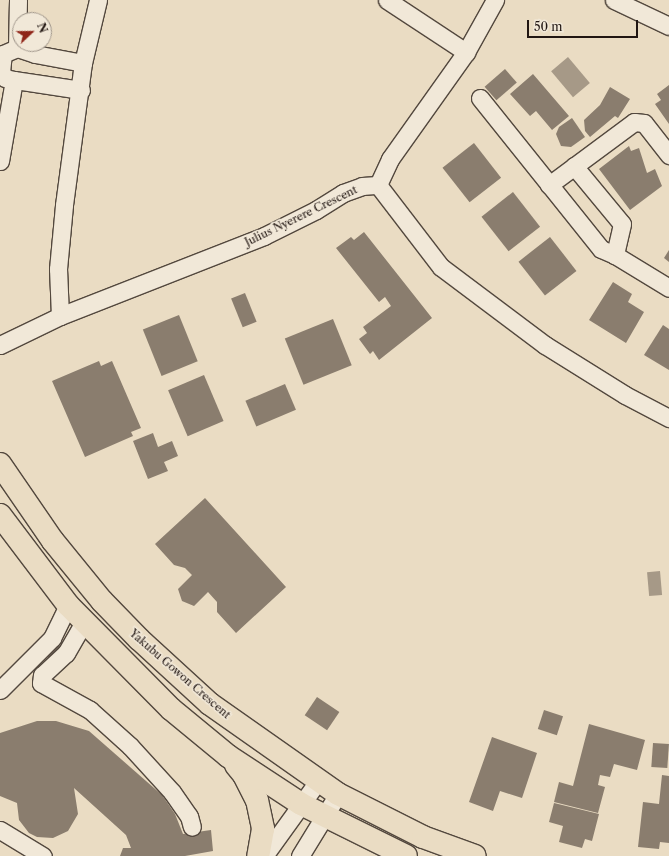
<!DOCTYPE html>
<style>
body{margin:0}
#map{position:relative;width:669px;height:856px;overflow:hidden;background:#eadcc3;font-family:"Libre Caslon Text",serif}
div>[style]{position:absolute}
.water>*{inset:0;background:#a69987;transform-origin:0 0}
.building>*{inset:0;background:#8a7d6e;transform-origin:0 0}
.roads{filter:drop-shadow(1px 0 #53483e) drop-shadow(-1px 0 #53483e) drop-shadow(0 1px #53483e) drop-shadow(0 -1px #53483e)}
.minor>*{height:17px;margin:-8.5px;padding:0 8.5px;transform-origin:8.5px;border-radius:8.5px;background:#f1e8d8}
.major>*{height:22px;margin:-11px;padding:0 11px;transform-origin:11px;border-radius:11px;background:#eadcc3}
span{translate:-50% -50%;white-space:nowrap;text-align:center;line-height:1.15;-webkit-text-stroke:3px #f1e8d8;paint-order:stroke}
.street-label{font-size:11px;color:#211612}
.north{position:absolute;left:12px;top:12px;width:40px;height:40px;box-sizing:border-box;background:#f1e8d8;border:1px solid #9e9489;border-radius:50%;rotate:68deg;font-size:11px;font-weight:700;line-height:16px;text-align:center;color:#211612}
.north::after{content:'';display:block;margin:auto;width:14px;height:18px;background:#8f2418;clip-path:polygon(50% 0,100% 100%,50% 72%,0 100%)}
.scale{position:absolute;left:527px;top:20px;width:111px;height:18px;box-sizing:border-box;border:2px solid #211612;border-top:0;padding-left:5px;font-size:12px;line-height:14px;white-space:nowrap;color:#211612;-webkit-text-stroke:3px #f1e8d8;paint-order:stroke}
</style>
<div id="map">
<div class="water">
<i style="left:568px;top:57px;width:34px;height:22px;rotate:50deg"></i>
<i style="left:660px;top:571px;width:24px;height:13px;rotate:85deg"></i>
</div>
<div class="building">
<i style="left:505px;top:69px;width:18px;height:27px;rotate:49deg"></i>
<i style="clip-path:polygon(533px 74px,569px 116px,552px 130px,536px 111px,530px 116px,510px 94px)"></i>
<i style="clip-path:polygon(669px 85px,669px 124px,655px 104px,661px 100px,657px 94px)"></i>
<i style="clip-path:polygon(610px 87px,630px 99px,618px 118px,615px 116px,590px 137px,585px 131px,584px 120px,600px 105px)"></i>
<i style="clip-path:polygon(572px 118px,585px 137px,571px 147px,561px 146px,556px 134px,559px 127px)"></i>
<i style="left:474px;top:143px;width:44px;height:40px;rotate:52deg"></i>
<i style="clip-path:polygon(629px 146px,631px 151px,639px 148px,647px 173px,655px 169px,662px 186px,630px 210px,599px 169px)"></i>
<i style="left:513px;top:192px;width:44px;height:40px;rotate:52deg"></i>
<i style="clip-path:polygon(364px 232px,432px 318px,379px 360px,373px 351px,370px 354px,359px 339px,367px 333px,363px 327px,391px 306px,385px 297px,379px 302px,336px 248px,351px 237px,354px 240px)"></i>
<i style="left:550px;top:237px;width:43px;height:40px;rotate:52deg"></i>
<i style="clip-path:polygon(669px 250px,669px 262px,664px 258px)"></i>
<i style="clip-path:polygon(613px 282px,632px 294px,628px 302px,644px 312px,626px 343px,589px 320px)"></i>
<i style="left:245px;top:293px;width:31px;height:15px;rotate:68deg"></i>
<i style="left:179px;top:315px;width:50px;height:39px;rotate:68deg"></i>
<i style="left:333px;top:319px;width:50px;height:52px;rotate:68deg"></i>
<i style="clip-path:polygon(663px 325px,669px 329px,669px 370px,644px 355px)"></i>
<i style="clip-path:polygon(99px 361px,101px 366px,112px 361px,141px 428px,131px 432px,133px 436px,85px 457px,52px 381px)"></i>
<i style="left:204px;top:375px;width:50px;height:39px;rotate:67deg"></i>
<i style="left:285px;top:384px;width:28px;height:43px;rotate:67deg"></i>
<i style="clip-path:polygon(153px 433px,158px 447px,172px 441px,178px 456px,164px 462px,168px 471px,148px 479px,133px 441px)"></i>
<i style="clip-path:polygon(205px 498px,286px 587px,236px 633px,217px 612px,217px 602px,208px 592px,194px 606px,182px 601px,178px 589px,192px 575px,185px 568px,174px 565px,155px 544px)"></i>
<i style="left:57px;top:644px;width:8px;height:15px;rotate:50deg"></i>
<i style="left:317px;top:697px;width:27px;height:22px;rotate:34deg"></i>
<i style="left:544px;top:710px;width:20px;height:20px;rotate:18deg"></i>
<i style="clip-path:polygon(37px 721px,56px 721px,89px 731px,162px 795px,175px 814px,183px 834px,211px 830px,213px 851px,185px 856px,120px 856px,123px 848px,131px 848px,126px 835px,74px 788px,78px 814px,68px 831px,53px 838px,37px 837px,29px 833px,19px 820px,17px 803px,0 796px,0 733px)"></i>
<i style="clip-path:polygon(589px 724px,645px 740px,637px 770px,614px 764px,610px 777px,600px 775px,598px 785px,605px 787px,598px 813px,554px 802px,559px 782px,573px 786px)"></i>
<i style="clip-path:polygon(492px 737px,537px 753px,522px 798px,500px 791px,493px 811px,469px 802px)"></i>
<i style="left:653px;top:743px;width:16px;height:24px;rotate:4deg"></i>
<i style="clip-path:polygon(662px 775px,669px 776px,669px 843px,660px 842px,659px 849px,638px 847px,643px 802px,659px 804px)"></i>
<i style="clip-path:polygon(554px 803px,599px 814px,592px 841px,585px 839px,582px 848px,559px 842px,563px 826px,549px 822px)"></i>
</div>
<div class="roads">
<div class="minor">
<i style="left:387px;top:0;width:95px;rotate:33.4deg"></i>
<i style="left:614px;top:0;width:61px;rotate:25.3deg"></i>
<i style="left:17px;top:48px;width:48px;rotate:-88.8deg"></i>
<i style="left:81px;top:90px;width:68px;rotate:-171.5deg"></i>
<i style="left:14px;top:80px;width:9px;rotate:-167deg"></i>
<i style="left:5px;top:78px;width:7px;rotate:-124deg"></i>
<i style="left:1px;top:72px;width:18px;rotate:-84deg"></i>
<i style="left:3px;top:54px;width:15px;rotate:-23deg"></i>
<i style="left:17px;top:48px;width:19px;rotate:18deg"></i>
<i style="left:35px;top:54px;width:49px;rotate:10.6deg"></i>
<i style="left:480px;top:98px;width:193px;rotate:51.3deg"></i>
<i style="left:601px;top:249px;width:15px;rotate:23deg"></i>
<i style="left:615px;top:255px;width:63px;rotate:31.4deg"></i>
<i style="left:0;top:161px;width:82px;rotate:-80.2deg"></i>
<i style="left:574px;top:166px;width:75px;rotate:50.4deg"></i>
<i style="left:622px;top:224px;width:32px;rotate:103deg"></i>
<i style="left:378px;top:185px;width:103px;rotate:52.5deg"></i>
<i style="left:441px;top:267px;width:130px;rotate:36.9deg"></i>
<i style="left:545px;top:345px;width:94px;rotate:32deg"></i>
<i style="left:625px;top:395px;width:50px;rotate:27.6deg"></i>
<i style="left:549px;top:185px;width:106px;rotate:-36.5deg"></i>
<i style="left:634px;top:122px;width:10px;rotate:6deg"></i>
<i style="left:644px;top:123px;width:41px;rotate:52deg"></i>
<i style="left:60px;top:316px;width:47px;rotate:-92.4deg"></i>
<i style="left:58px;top:269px;width:64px;rotate:-84.6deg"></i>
<i style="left:64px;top:205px;width:143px;rotate:-82.4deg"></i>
<i style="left:83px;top:63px;width:65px;rotate:-76.6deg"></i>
<i style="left:0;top:345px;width:67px;rotate:-25.8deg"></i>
<i style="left:60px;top:316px;width:219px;rotate:-21.4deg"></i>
<i style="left:264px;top:236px;width:58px;rotate:-26.6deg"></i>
<i style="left:316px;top:210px;width:32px;rotate:-32deg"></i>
<i style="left:343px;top:193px;width:20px;rotate:-20deg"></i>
<i style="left:362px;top:186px;width:16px;rotate:-4deg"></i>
<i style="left:378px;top:185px;width:29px;rotate:-65deg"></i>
<i style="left:390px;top:159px;width:131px;rotate:-54.6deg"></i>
<i style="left:466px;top:52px;width:60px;rotate:-60.9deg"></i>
<i style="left:84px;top:622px;width:36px;rotate:120deg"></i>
<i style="left:66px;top:653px;width:33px;rotate:137deg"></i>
<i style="left:42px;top:675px;width:8px;rotate:97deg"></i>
<i style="left:41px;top:683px;width:56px;rotate:28.9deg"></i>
<i style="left:90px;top:710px;width:54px;rotate:42deg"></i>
<i style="left:130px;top:746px;width:62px;rotate:47.6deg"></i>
<i style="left:172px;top:792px;width:29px;rotate:55deg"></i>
<i style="left:189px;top:816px;width:11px;rotate:75deg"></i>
<i style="left:0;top:690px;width:74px;rotate:-45deg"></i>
<i style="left:52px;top:638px;width:37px;rotate:-64deg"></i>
<i style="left:0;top:830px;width:50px;rotate:31.2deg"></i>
<i style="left:264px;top:856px;width:92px;rotate:-54.2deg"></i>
<i style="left:300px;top:856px;width:73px;rotate:-58.5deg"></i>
</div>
<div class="major">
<i style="left:0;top:464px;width:93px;rotate:55.5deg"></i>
<i style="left:53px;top:541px;width:77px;rotate:50.8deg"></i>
<i style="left:102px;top:601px;width:53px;rotate:45.8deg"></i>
<i style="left:139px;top:639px;width:96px;rotate:42.5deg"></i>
<i style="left:210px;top:704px;width:156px;rotate:35.1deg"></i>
<i style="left:338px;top:794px;width:95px;rotate:26.8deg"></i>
<i style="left:423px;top:837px;width:55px;rotate:20.1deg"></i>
<i style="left:0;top:515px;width:113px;rotate:52.9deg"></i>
<i style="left:68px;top:605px;width:146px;rotate:45.3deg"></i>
<i style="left:171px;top:709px;width:74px;rotate:39.5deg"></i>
<i style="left:228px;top:756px;width:87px;rotate:33.3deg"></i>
<i style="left:301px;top:804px;width:117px;rotate:26.3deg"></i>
<i style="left:236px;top:765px;width:13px;rotate:51deg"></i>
<i style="left:244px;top:775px;width:28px;rotate:63deg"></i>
<i style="left:257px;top:800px;width:30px;rotate:78deg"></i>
<i style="left:263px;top:829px;width:27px;rotate:100deg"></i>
</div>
</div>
<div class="street-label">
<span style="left:301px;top:216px;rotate:-26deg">Julius Nyerere Crescent</span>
<span style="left:180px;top:674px;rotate:41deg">Yakubu Gowon Crescent</span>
</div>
<div class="north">N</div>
<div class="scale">50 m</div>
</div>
